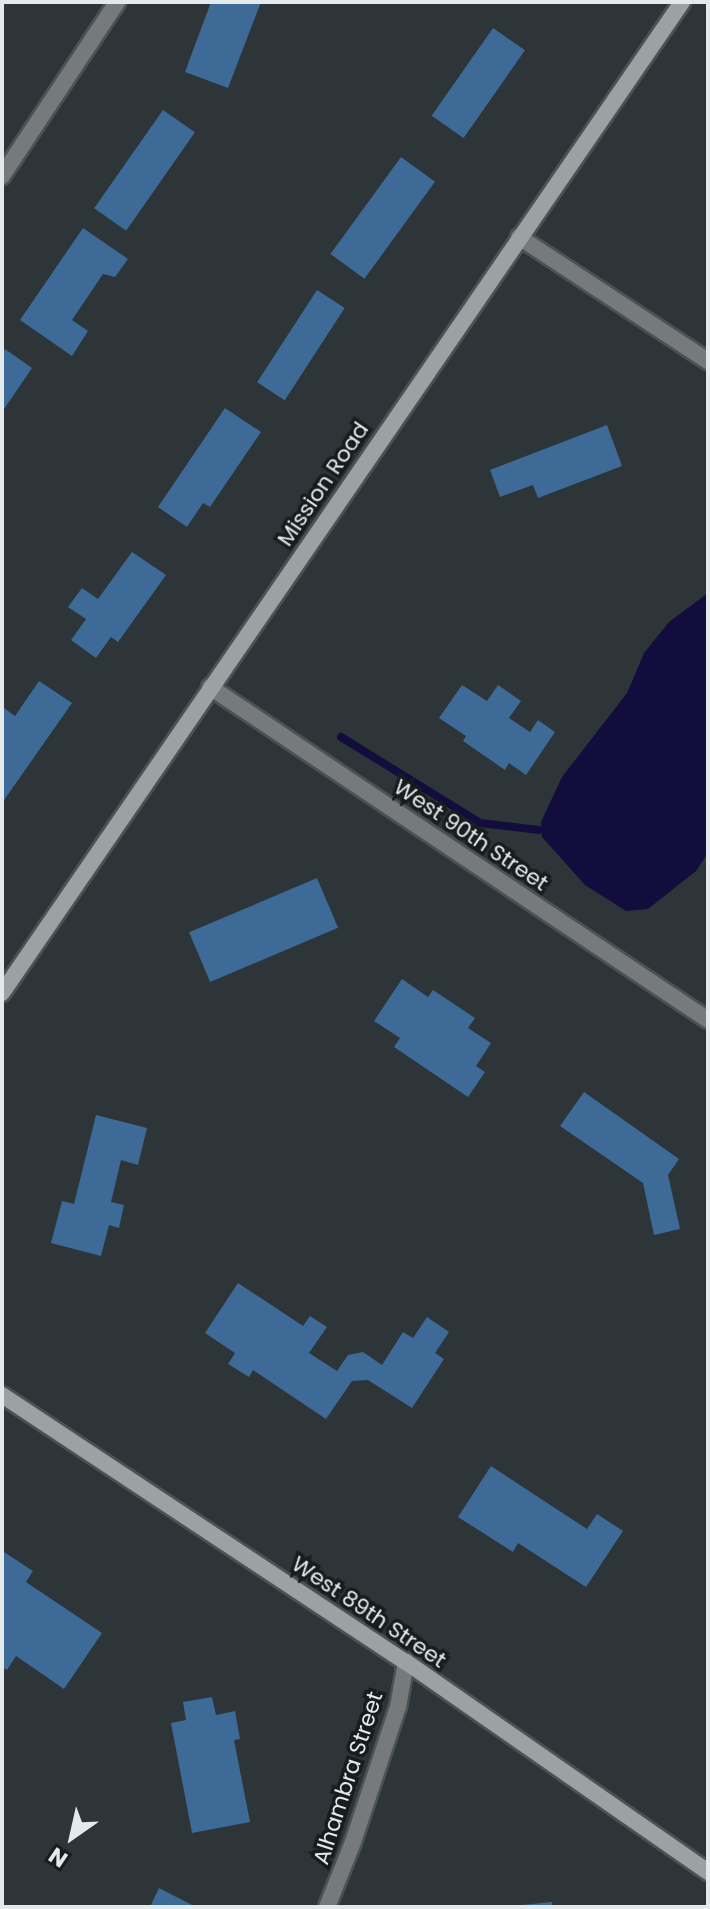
<!DOCTYPE html>
<style>
body{margin:0}
#map{position:relative;width:710px;height:1909px;overflow:hidden;background:#2d3538;font-family:Poppins,sans-serif}
div>[style]{position:absolute}
.water>*{inset:0;background:#120d3d}
.stream>*{height:8px;margin:-4px;padding:0 4px;transform-origin:4px;border-radius:4px;background:#120d3d}
.building>*{inset:0;background:#3d6a97;transform-origin:0 0}
.roads{filter:drop-shadow(2px 0 #4a5255) drop-shadow(-2px 0 #4a5255) drop-shadow(0 2px #4a5255) drop-shadow(0 -2px #4a5255)}
.street>*{height:16px;margin:-8px;padding:0 8px;transform-origin:8px;border-radius:8px;background:#767a7a}
.secondary>*{height:16px;margin:-8px;padding:0 8px;transform-origin:8px;border-radius:8px;background:#9ba2a1}
span{translate:-50% -50%;white-space:nowrap;text-align:center;line-height:1.15;-webkit-text-stroke:7px #181c1d;paint-order:stroke}
.street-label{font-size:22px;color:#e4e9eb}
.frame{position:absolute;inset:0;border:4px solid #e4e9eb;pointer-events:none}
.north{position:absolute;left:32px;top:1797px;width:80px;height:80px;-webkit-text-stroke:6px #181c1d;paint-order:stroke;rotate:214deg;font-size:22px;font-weight:700;line-height:32px;text-align:center;color:#e4e9eb}
.north::after{content:'';display:block;margin:auto;width:28px;height:36px;background:#e4e9eb;clip-path:polygon(50% 0,100% 100%,50% 72%,0 100%)}
</style>
<div id="map">
<div class="water">
<i style="clip-path:polygon(708px 593px,706px 856px,696px 871px,648px 909px,626px 911px,585px 885px,542px 837px,541px 822px,562px 777px,627px 693px,644px 653px,669px 622px)"></i>
</div>
<div class="stream">
<i style="left:341px;top:737px;width:163px;rotate:31.7deg"></i>
<i style="left:480px;top:823px;width:59px;rotate:6.8deg"></i>
</div>
<div class="building">
<i style="clip-path:polygon(211px 2px,261px 2px,228px 88px,185px 72px)"></i>
<i style="left:493px;top:28px;width:39px;height:107px;rotate:35deg"></i>
<i style="left:163px;top:110px;width:39px;height:120px;rotate:35deg"></i>
<i style="left:401px;top:157px;width:42px;height:120px;rotate:36deg"></i>
<i style="clip-path:polygon(83px 228px,128px 259px,115px 277px,103px 274px,72px 320px,88px 331px,72px 356px,20px 320px)"></i>
<i style="left:317px;top:290px;width:33px;height:110px;rotate:33deg"></i>
<i style="clip-path:polygon(5px 349px,32px 368px,2px 412px,2px 353px)"></i>
<i style="clip-path:polygon(225px 408px,261px 432px,210px 507px,203px 503px,187px 527px,158px 507px)"></i>
<i style="clip-path:polygon(607px 425px,622px 466px,538px 498px,533px 485px,500px 497px,490px 470px)"></i>
<i style="clip-path:polygon(132px 552px,166px 575px,118px 642px,111px 637px,96px 658px,71px 640px,86px 619px,68px 607px,82px 588px,98px 599px)"></i>
<i style="clip-path:polygon(39px 681px,72px 703px,2px 803px,2px 710px,4px 708px,15px 716px)"></i>
<i style="clip-path:polygon(462px 685px,487px 701px,498px 685px,521px 701px,509px 718px,530px 732px,538px 720px,555px 732px,526px 775px,509px 763px,505px 770px,463px 741px,466px 736px,439px 718px)"></i>
<i style="left:317px;top:878px;width:54px;height:139px;rotate:67deg"></i>
<i style="clip-path:polygon(402px 979px,428px 997px,433px 990px,475px 1018px,468px 1028px,491px 1043px,476px 1066px,485px 1072px,468px 1097px,394px 1047px,400px 1038px,374px 1021px)"></i>
<i style="clip-path:polygon(584px 1092px,679px 1159px,668px 1175px,680px 1229px,654px 1235px,643px 1183px,560px 1126px)"></i>
<i style="clip-path:polygon(96px 1115px,147px 1128px,138px 1165px,121px 1160px,111px 1202px,124px 1205px,119px 1228px,109px 1225px,101px 1256px,51px 1243px,62px 1201px,74px 1204px)"></i>
<i style="clip-path:polygon(238px 1283px,303px 1326px,310px 1316px,327px 1327px,309px 1353px,337px 1371px,348px 1355px,363px 1352px,382px 1365px,403px 1332px,413px 1338px,427px 1317px,449px 1332px,435px 1353px,444px 1359px,412px 1408px,368px 1380px,352px 1381px,326px 1419px,253px 1370px,249px 1377px,228px 1364px,235px 1353px,205px 1333px)"></i>
<i style="clip-path:polygon(491px 1466px,587px 1529px,597px 1514px,623px 1531px,586px 1587px,518px 1543px,513px 1552px,458px 1517px)"></i>
<i style="clip-path:polygon(4px 1552px,33px 1571px,26px 1582px,102px 1633px,64px 1689px,16px 1656px,7px 1670px,2px 1667px)"></i>
<i style="clip-path:polygon(212px 1697px,216px 1715px,235px 1711px,240px 1739px,234px 1740px,250px 1822px,192px 1833px,171px 1723px,186px 1720px,183px 1702px)"></i>
<i style="clip-path:polygon(159px 1888px,196px 1907px,150px 1907px)"></i>
<i style="clip-path:polygon(552px 1902px,552px 1907px,522px 1907px,522px 1905px)"></i>
</div>
<div class="roads">
<div class="street">
<i style="left:2px;top:176px;width:209px;rotate:-56.5deg"></i>
<i style="left:519px;top:237px;width:226px;rotate:33.3deg"></i>
<i style="left:210px;top:687px;width:599px;rotate:33.77deg"></i>
<i style="left:327px;top:1907px;width:70px;rotate:-68.2deg"></i>
<i style="left:353px;top:1842px;width:142px;rotate:-71.6deg"></i>
<i style="left:398px;top:1707px;width:46px;rotate:-79.9deg"></i>
</div>
<div class="secondary">
<i style="left:2px;top:993px;width:1202px;rotate:-55.54deg"></i>
<i style="left:2px;top:1395px;width:484px;rotate:33.5deg"></i>
<i style="left:406px;top:1662px;width:368px;rotate:34.8deg"></i>
</div>
</div>
<div class="street-label">
<span style="left:323px;top:484px;rotate:-56deg">Mission Road</span>
<span style="left:471px;top:835px;rotate:34deg">West 90th Street</span>
<span style="left:369px;top:1612px;rotate:34deg">West 89th Street</span>
<span style="left:348px;top:1778px;rotate:-72deg">Alhambra Street</span>
</div>
<div class="frame"></div>
<div class="north">N</div>
</div>
